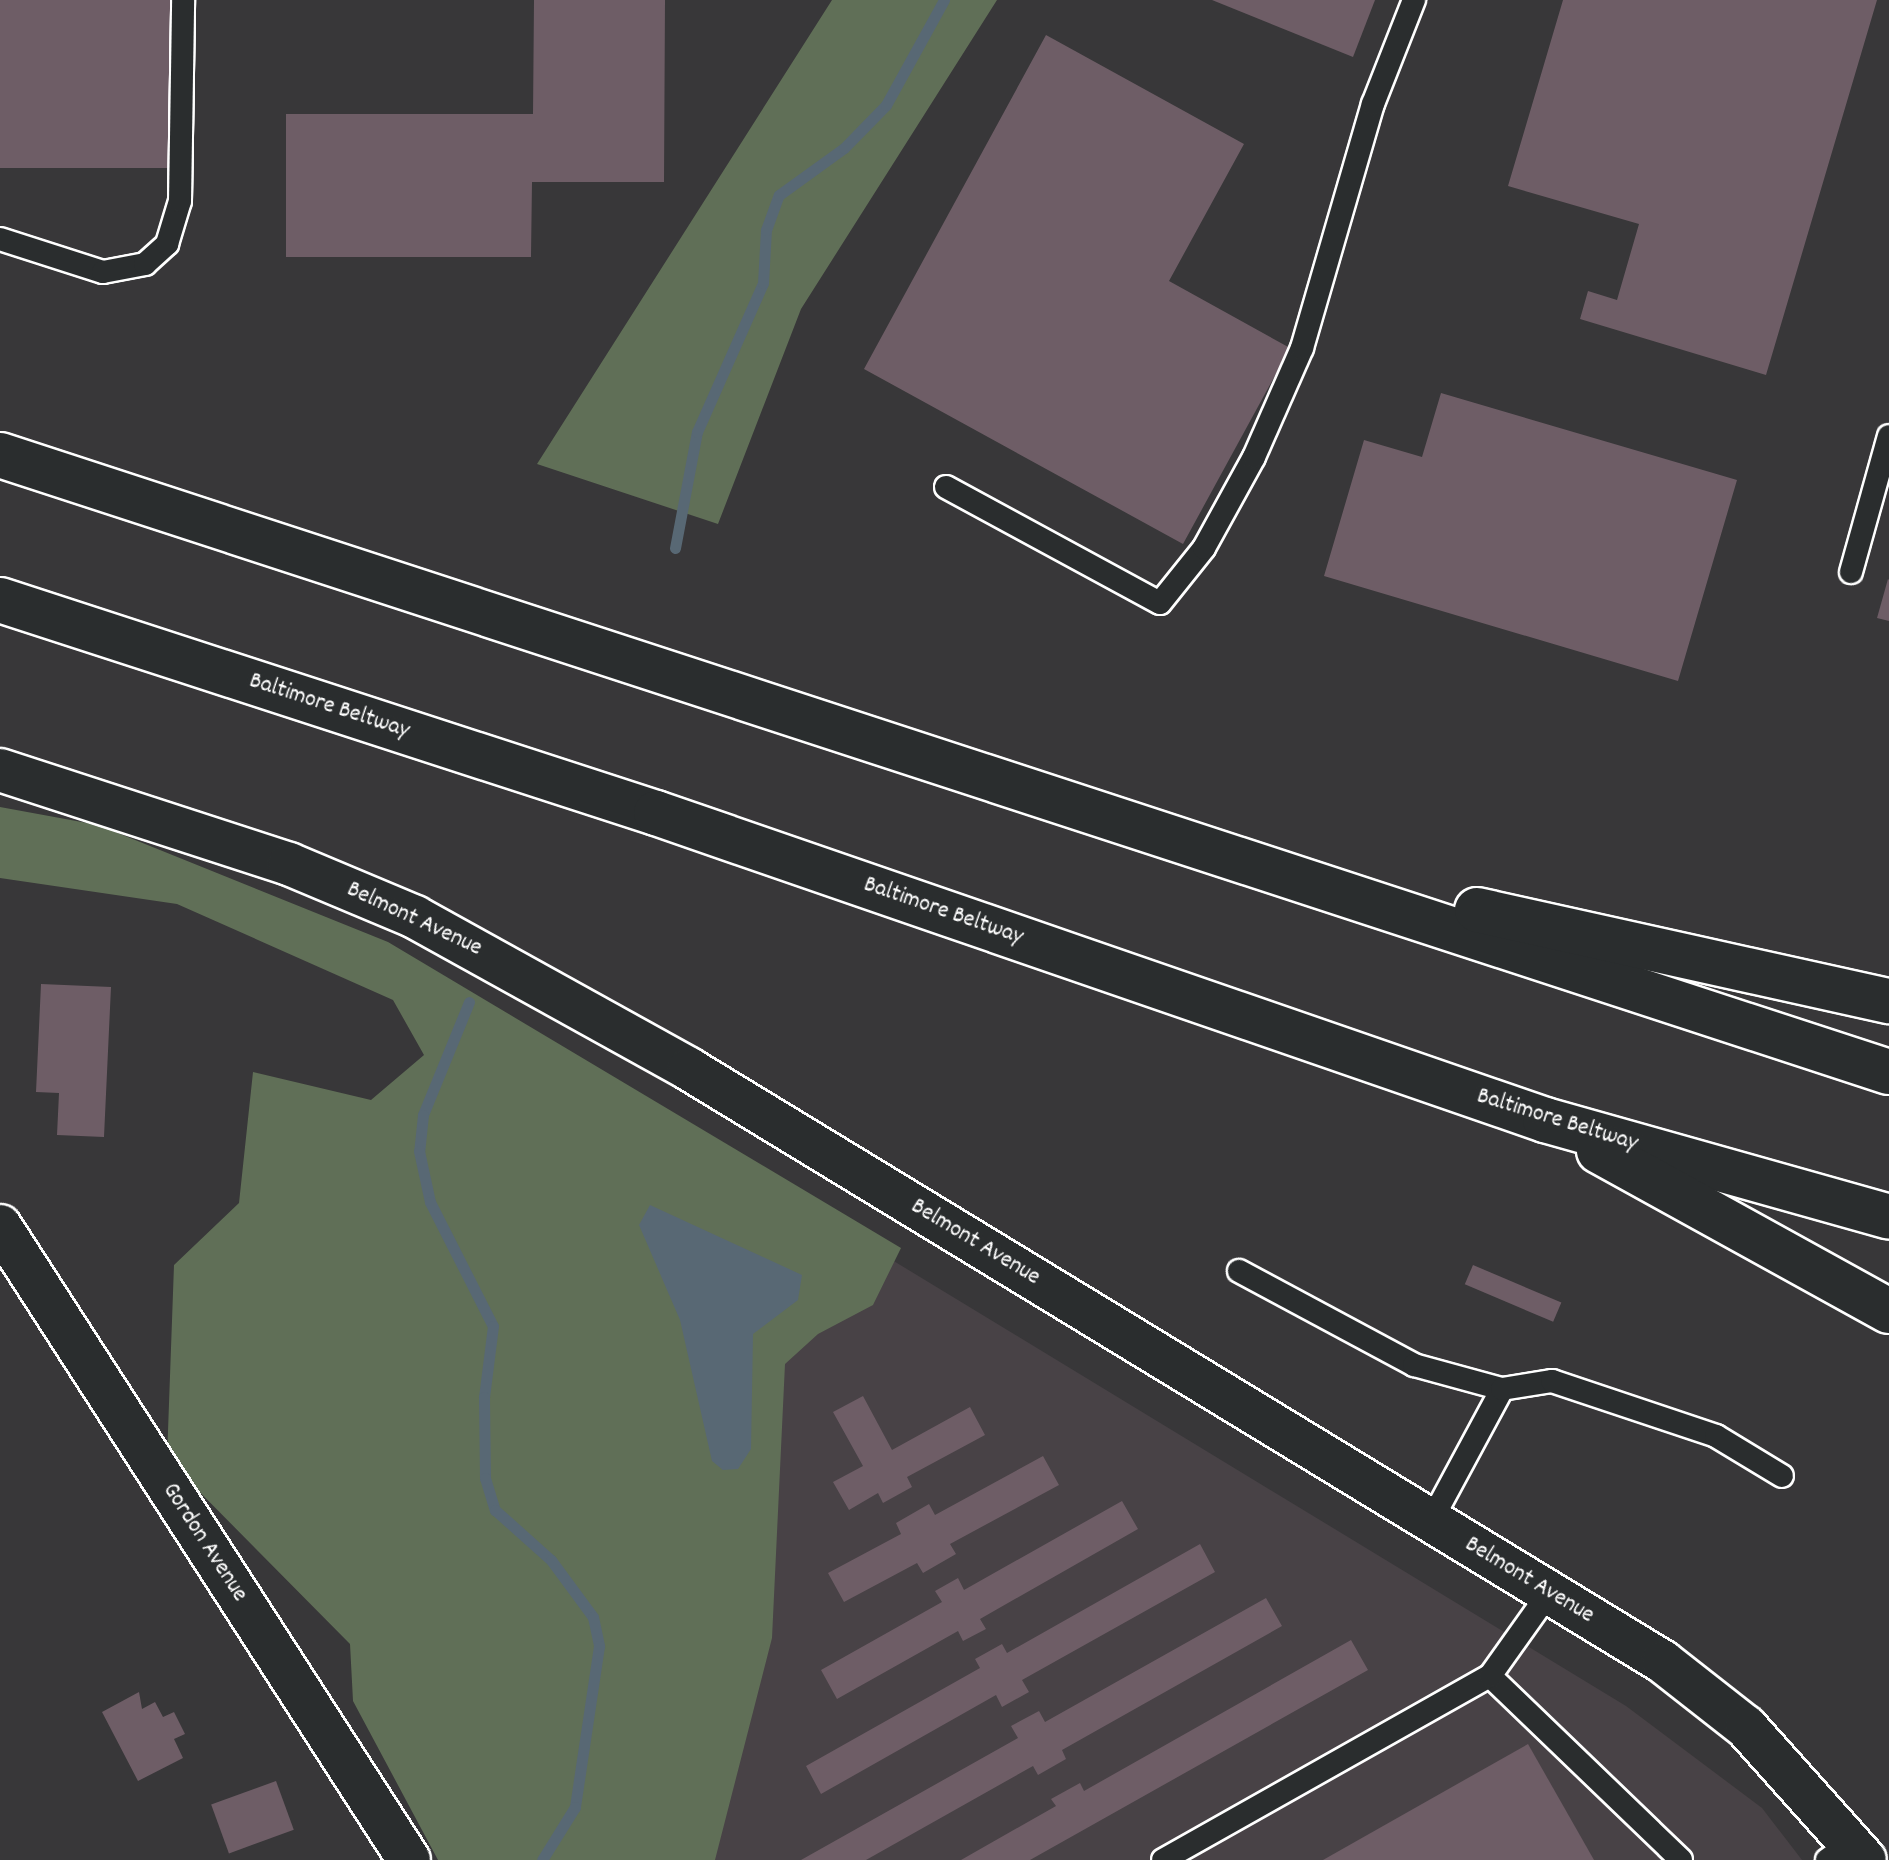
<!DOCTYPE html>
<style>
body{margin:0}
#map{position:relative;width:1889px;height:1860px;overflow:hidden;background:#383739;font-family:Dekko,sans-serif}
div>[style]{position:absolute}
.built>*{inset:0;background:#484246}
.green>*{inset:0;background:#606f57}
.water>*{inset:0;background:#586874}
.stream>*{height:11px;margin:-5.5px;padding:0 5.5px;transform-origin:5.5px;border-radius:5.5px;background:#586874}
.building>*{inset:0;background:#6e5d66;transform-origin:0 0}
.roads{filter:drop-shadow(2px 0 #fff) drop-shadow(-2px 0 #fff) drop-shadow(0 2px #fff) drop-shadow(0 -2px #fff)}
.lane>*{height:22px;margin:-11px;padding:0 11px;transform-origin:11px;border-radius:11px;background:#2a2d2e}
.street>*{height:42px;margin:-21px;padding:0 21px;transform-origin:21px;border-radius:21px;background:#2a2d2e}
.highway>*{height:44px;margin:-22px;padding:0 22px;transform-origin:22px;border-radius:22px;background:#2a2d2e}
span{translate:-50% -50%;white-space:nowrap;text-align:center;line-height:1.15;-webkit-text-stroke:8px #2a2d2e;paint-order:stroke}
.street-label{font-size:24px;color:#fff}
</style>
<div id="map">
<div class="built">
<i style="clip-path:polygon(507px 1026px,1626px 1706px,1762px 1808px,1802px 1860px,578px 1860px)"></i>
</div>
<div class="green">
<i style="clip-path:polygon(832px 0,997px 0,801px 309px,718px 524px,537px 464px)"></i>
<i style="clip-path:polygon(0 807px,98px 825px,388px 942px,901px 1248px,873px 1305px,818px 1334px,785px 1364px,772px 1638px,715px 1860px,438px 1860px,353px 1701px,350px 1644px,167px 1459px,174px 1265px,239px 1203px,253px 1072px,371px 1100px,424px 1055px,393px 1000px,177px 904px,0 878px)"></i>
</div>
<div class="water">
<i style="clip-path:polygon(650px 1205px,802px 1275px,798px 1300px,753px 1334px,751px 1449px,738px 1469px,723px 1470px,712px 1461px,680px 1320px,639px 1225px)"></i>
</div>
<div class="stream">
<i style="left:675px;top:548px;width:118px;rotate:-79.3deg"></i>
<i style="left:697px;top:432px;width:163px;rotate:-66.1deg"></i>
<i style="left:763px;top:283px;width:53px;rotate:-86.8deg"></i>
<i style="left:766px;top:230px;width:37px;rotate:-70deg"></i>
<i style="left:779px;top:195px;width:80px;rotate:-35.9deg"></i>
<i style="left:844px;top:148px;width:60px;rotate:-45.7deg"></i>
<i style="left:886px;top:105px;width:120px;rotate:-61.1deg"></i>
<i style="left:469px;top:1002px;width:122px;rotate:112.2deg"></i>
<i style="left:423px;top:1115px;width:36px;rotate:96deg"></i>
<i style="left:419px;top:1151px;width:52px;rotate:77.8deg"></i>
<i style="left:430px;top:1202px;width:139px;rotate:63.1deg"></i>
<i style="left:493px;top:1326px;width:72px;rotate:97.2deg"></i>
<i style="left:484px;top:1397px;width:81px;rotate:89.3deg"></i>
<i style="left:485px;top:1478px;width:34px;rotate:73deg"></i>
<i style="left:495px;top:1510px;width:75px;rotate:41.8deg"></i>
<i style="left:551px;top:1560px;width:71px;rotate:53.6deg"></i>
<i style="left:593px;top:1617px;width:30px;rotate:78deg"></i>
<i style="left:599px;top:1646px;width:163px;rotate:98.5deg"></i>
<i style="left:575px;top:1807px;width:62px;rotate:121.9deg"></i>
</div>
<div class="building">
<i style="left:0;top:0;width:171px;height:168px"></i>
<i style="clip-path:polygon(534px 0,665px 0,664px 182px,532px 182px,531px 257px,286px 257px,286px 114px,533px 114px)"></i>
<i style="clip-path:polygon(1212px 0,1375px 0,1353px 57px)"></i>
<i style="clip-path:polygon(1563px 0,1877px 0,1766px 375px,1580px 319px,1588px 291px,1617px 300px,1639px 224px,1508px 186px)"></i>
<i style="clip-path:polygon(1046px 35px,1244px 144px,1169px 281px,1290px 348px,1183px 544px,864px 369px)"></i>
<i style="clip-path:polygon(1441px 393px,1737px 480px,1678px 681px,1324px 576px,1364px 440px,1422px 457px)"></i>
<i style="clip-path:polygon(1888px 579px,1889px 580px,1889px 621px,1877px 618px)"></i>
<i style="clip-path:polygon(41px 984px,111px 987px,104px 1137px,57px 1135px,59px 1093px,36px 1092px)"></i>
<i style="left:1473px;top:1265px;width:96px;height:21px;rotate:23deg"></i>
<i style="clip-path:polygon(863px 1396px,892px 1450px,970px 1407px,985px 1435px,907px 1477px,912px 1487px,883px 1503px,878px 1493px,849px 1510px,833px 1482px,863px 1466px,833px 1412px)"></i>
<i style="clip-path:polygon(1043px 1456px,1059px 1485px,950px 1544px,956px 1554px,923px 1573px,917px 1563px,844px 1602px,828px 1573px,901px 1534px,896px 1523px,929px 1504px,935px 1515px)"></i>
<i style="clip-path:polygon(1122px 1501px,1138px 1529px,980px 1619px,986px 1629px,963px 1641px,958px 1631px,837px 1699px,821px 1670px,942px 1602px,935px 1591px,958px 1578px,964px 1590px)"></i>
<i style="clip-path:polygon(1200px 1544px,1215px 1572px,1022px 1680px,1029px 1692px,1002px 1707px,996px 1695px,821px 1794px,806px 1766px,980px 1668px,975px 1659px,1002px 1644px,1007px 1653px)"></i>
<i style="clip-path:polygon(1266px 1598px,1282px 1626px,1062px 1750px,1066px 1759px,1038px 1775px,1033px 1766px,866px 1860px,801px 1860px,1018px 1738px,1011px 1726px,1039px 1711px,1045px 1722px)"></i>
<i style="clip-path:polygon(1351px 1640px,1368px 1670px,1030px 1860px,961px 1860px,1056px 1806px,1051px 1799px,1080px 1783px,1084px 1791px)"></i>
<i style="clip-path:polygon(139px 1692px,142px 1709px,155px 1702px,163px 1717px,174px 1712px,185px 1734px,174px 1739px,183px 1758px,138px 1781px,102px 1712px)"></i>
<i style="clip-path:polygon(1528px 1744px,1594px 1860px,1323px 1860px)"></i>
<i style="left:276px;top:1781px;width:52px;height:69px;rotate:70deg"></i>
</div>
<div class="roads">
<div class="lane">
<i style="left:0;top:239px;width:108px;rotate:17.8deg"></i>
<i style="left:103px;top:272px;width:43px;rotate:-10.8deg"></i>
<i style="left:145px;top:264px;width:30px;rotate:-42deg"></i>
<i style="left:167px;top:244px;width:45px;rotate:-73.2deg"></i>
<i style="left:180px;top:201px;width:201px;rotate:-89.1deg"></i>
<i style="left:946px;top:487px;width:243px;rotate:28.5deg"></i>
<i style="left:1160px;top:603px;width:70px;rotate:-51.3deg"></i>
<i style="left:1204px;top:548px;width:104px;rotate:-61.2deg"></i>
<i style="left:1254px;top:457px;width:119px;rotate:-66.2deg"></i>
<i style="left:1302px;top:348px;width:254px;rotate:-73.8deg"></i>
<i style="left:1373px;top:104px;width:112px;rotate:-68.5deg"></i>
<i style="left:1851px;top:572px;width:141px;rotate:-74.4deg"></i>
<i style="left:1239px;top:1271px;width:199px;rotate:28.2deg"></i>
<i style="left:1414px;top:1365px;width:91px;rotate:15.3deg"></i>
<i style="left:1431px;top:1521px;width:150px;rotate:-61.7deg"></i>
<i style="left:1502px;top:1389px;width:51px;rotate:-9.1deg"></i>
<i style="left:1552px;top:1381px;width:173px;rotate:18.5deg"></i>
<i style="left:1716px;top:1436px;width:77px;rotate:31.2deg"></i>
<i style="left:1490px;top:1676px;width:265px;rotate:43.9deg"></i>
<i style="left:1163px;top:1860px;width:375px;rotate:-29.4deg"></i>
<i style="left:1490px;top:1676px;width:102px;rotate:-54.6deg"></i>
<i style="left:1827px;top:1860px;width:31px;rotate:-36deg"></i>
</div>
<div class="street">
<i style="left:0;top:770px;width:304px;rotate:18deg"></i>
<i style="left:289px;top:864px;width:137px;rotate:22.8deg"></i>
<i style="left:415px;top:917px;width:313px;rotate:29deg"></i>
<i style="left:689px;top:1069px;width:1140px;rotate:31.33deg"></i>
<i style="left:1663px;top:1662px;width:105px;rotate:38.1deg"></i>
<i style="left:1746px;top:1727px;width:178px;rotate:48.2deg"></i>
<i style="left:0;top:1226px;width:754px;rotate:57.17deg"></i>
</div>
<div class="highway">
<i style="left:0;top:455px;width:1987px;rotate:18.09deg"></i>
<i style="left:0;top:600px;width:690px;rotate:17.99deg"></i>
<i style="left:656px;top:813px;width:941px;rotate:19.05deg"></i>
<i style="left:1545px;top:1120px;width:357px;rotate:15.7deg"></i>
<i style="left:1477px;top:910px;width:422px;rotate:12.5deg"></i>
<i style="left:1599px;top:1151px;width:331px;rotate:28.9deg"></i>
</div>
</div>
<div class="street-label">
<span style="left:329px;top:707px;rotate:18deg">Baltimore Beltway</span>
<span style="left:943px;top:912px;rotate:19deg">Baltimore Beltway</span>
<span style="left:414px;top:920px;rotate:25deg">Belmont Avenue</span>
<span style="left:1557px;top:1121px;rotate:17deg">Baltimore Beltway</span>
<span style="left:975px;top:1243px;rotate:31deg">Belmont Avenue</span>
<span style="left:204px;top:1543px;rotate:57deg">Gordon Avenue</span>
<span style="left:1529px;top:1581px;rotate:31deg">Belmont Avenue</span>
</div>
</div>
